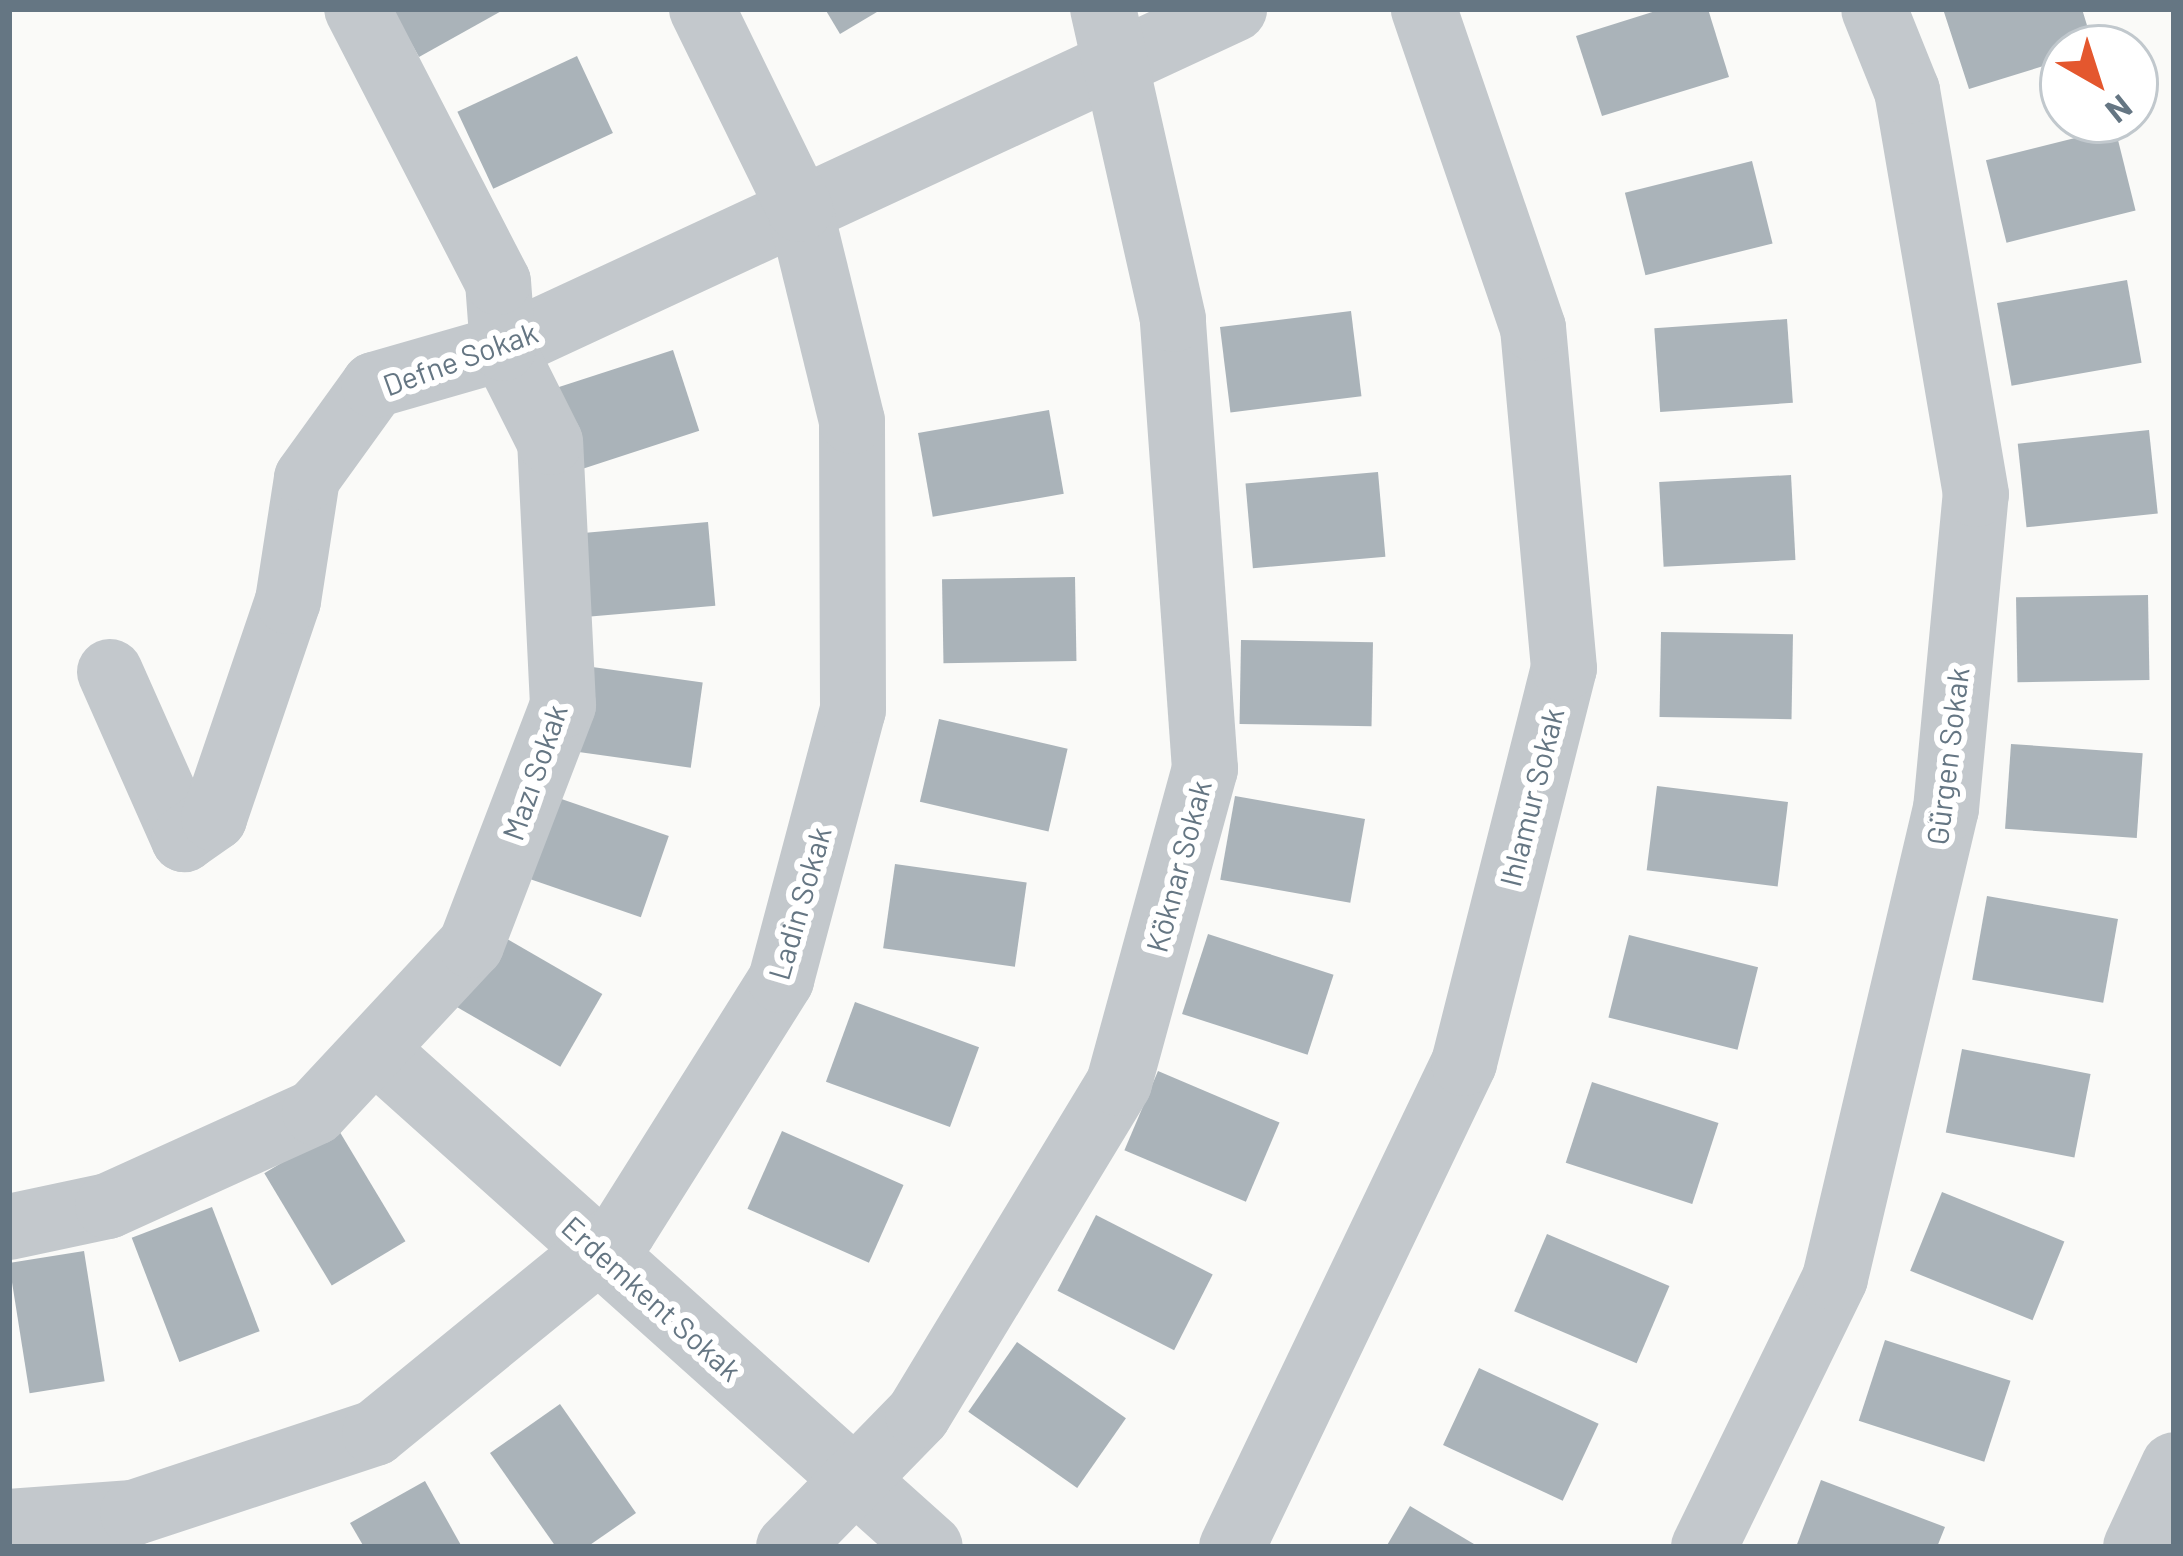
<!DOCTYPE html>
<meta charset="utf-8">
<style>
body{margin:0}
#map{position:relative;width:2183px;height:1556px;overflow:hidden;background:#fafaf8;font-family:Barlow,sans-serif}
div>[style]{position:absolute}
.building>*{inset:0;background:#aab3b9;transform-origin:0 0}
.minor>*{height:66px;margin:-33px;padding:0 33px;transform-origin:33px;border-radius:33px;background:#c3c8cc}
span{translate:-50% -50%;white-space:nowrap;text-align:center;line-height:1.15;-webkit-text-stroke:12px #fff;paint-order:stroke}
.street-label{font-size:30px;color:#657683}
.frame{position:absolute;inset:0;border:12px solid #657683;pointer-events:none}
.north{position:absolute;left:2039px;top:24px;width:120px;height:120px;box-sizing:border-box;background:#fff;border:3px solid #c1c8cd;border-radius:50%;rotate:141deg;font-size:33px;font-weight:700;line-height:48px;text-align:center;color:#657683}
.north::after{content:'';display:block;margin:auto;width:42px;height:54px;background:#e4572e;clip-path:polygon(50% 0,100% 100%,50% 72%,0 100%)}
</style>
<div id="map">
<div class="building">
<i style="clip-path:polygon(392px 9px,505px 9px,419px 57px)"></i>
<i style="clip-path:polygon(825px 9px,882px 9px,840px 34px)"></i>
<i style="clip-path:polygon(1662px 9px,1708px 9px,1729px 77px,1602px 116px,1576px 36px)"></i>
<i style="clip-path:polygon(1943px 9px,2082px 9px,2094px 48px,2063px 48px,2063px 60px,1969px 89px)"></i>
<i style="left:577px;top:56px;width:85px;height:132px;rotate:65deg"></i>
<i style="left:2115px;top:128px;width:85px;height:133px;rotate:76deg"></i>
<i style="left:1752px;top:161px;width:85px;height:131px;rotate:76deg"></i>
<i style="left:2127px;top:280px;width:84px;height:132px;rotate:80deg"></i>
<i style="left:1351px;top:311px;width:86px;height:132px;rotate:83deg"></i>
<i style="left:1787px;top:319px;width:84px;height:133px;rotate:86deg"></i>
<i style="left:673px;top:350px;width:85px;height:132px;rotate:72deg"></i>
<i style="left:1049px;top:410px;width:85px;height:133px;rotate:80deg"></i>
<i style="left:2149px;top:430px;width:84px;height:132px;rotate:84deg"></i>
<i style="left:1378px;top:472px;width:85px;height:133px;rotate:85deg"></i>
<i style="left:1791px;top:475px;width:85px;height:132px;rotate:87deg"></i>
<i style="left:708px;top:522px;width:84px;height:131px;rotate:85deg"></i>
<i style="left:1075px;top:577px;width:84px;height:133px;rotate:89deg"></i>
<i style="left:2148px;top:595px;width:85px;height:132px;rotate:89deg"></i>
<i style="left:1661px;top:632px;width:132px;height:85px;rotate:1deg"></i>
<i style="left:1241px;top:640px;width:132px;height:84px;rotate:1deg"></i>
<i style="left:571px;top:664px;width:133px;height:86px;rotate:8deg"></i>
<i style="left:939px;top:719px;width:132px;height:85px;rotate:13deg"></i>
<i style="left:2011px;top:744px;width:132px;height:85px;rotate:4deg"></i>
<i style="left:1657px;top:786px;width:132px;height:85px;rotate:7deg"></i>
<i style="left:544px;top:793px;width:132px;height:86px;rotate:19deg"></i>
<i style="left:1235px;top:796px;width:132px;height:85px;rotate:10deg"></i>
<i style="left:895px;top:864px;width:133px;height:85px;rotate:8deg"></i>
<i style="left:1987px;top:896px;width:133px;height:85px;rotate:10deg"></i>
<i style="left:488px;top:928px;width:132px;height:84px;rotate:30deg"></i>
<i style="left:1208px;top:934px;width:132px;height:84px;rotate:18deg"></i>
<i style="left:1629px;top:935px;width:133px;height:85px;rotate:14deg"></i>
<i style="left:855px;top:1002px;width:132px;height:85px;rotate:20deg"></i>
<i style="left:1962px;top:1049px;width:131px;height:85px;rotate:11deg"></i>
<i style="left:1158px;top:1071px;width:132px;height:86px;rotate:23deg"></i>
<i style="left:1592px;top:1082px;width:133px;height:85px;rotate:18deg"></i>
<i style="left:338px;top:1129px;width:131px;height:86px;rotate:59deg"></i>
<i style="left:782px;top:1131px;width:133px;height:85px;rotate:24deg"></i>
<i style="left:1942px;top:1192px;width:132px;height:85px;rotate:22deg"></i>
<i style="left:212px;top:1207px;width:133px;height:86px;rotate:69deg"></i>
<i style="left:1096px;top:1215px;width:131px;height:85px;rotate:27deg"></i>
<i style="left:1547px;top:1234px;width:133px;height:84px;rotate:23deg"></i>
<i style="left:84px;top:1251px;width:132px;height:76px;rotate:81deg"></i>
<i style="left:1885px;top:1340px;width:132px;height:85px;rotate:18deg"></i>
<i style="left:1017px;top:1342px;width:133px;height:85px;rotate:35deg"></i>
<i style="left:1479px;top:1368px;width:132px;height:85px;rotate:25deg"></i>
<i style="clip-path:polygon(560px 1404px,636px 1513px,587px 1547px,556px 1547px,490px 1453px)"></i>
<i style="clip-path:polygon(1821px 1480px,1945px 1527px,1937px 1547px,1796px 1547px)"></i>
<i style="clip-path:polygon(425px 1481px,462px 1547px,364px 1547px,350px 1523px)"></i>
<i style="clip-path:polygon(1410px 1506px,1479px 1547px,1386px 1547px)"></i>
</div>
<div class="minor">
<i style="left:110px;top:672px;width:183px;rotate:66.1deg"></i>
<i style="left:184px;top:839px;width:37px;rotate:-35deg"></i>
<i style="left:214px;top:818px;width:229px;rotate:-71.2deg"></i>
<i style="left:288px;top:601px;width:124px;rotate:-81.2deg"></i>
<i style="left:307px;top:478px;width:115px;rotate:-54.2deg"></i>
<i style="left:374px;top:385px;width:134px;rotate:-16deg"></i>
<i style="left:503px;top:348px;width:806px;rotate:-24.88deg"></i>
<i style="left:374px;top:1049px;width:746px;rotate:41.85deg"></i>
<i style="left:9px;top:1227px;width:101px;rotate:-12deg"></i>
<i style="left:108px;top:1206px;width:227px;rotate:-24.4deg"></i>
<i style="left:315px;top:1112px;width:229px;rotate:-47deg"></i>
<i style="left:471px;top:945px;width:257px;rotate:-69deg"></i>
<i style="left:563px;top:705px;width:263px;rotate:-92.8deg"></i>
<i style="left:550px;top:442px;width:105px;rotate:-116.6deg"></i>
<i style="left:503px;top:348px;width:66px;rotate:-94.3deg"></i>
<i style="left:498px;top:282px;width:307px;rotate:-117.3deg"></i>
<i style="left:9px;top:1522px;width:124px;rotate:-4.2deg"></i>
<i style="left:133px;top:1513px;width:255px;rotate:-18.3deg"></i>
<i style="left:375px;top:1433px;width:320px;rotate:-39.2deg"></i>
<i style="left:623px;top:1231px;width:297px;rotate:-57.8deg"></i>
<i style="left:781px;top:980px;width:279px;rotate:-75.1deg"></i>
<i style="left:853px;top:710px;width:289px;rotate:-90.2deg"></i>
<i style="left:852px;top:421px;width:218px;rotate:-103.8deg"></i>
<i style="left:800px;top:209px;width:223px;rotate:-116.1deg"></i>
<i style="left:789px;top:1547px;width:185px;rotate:-45.7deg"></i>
<i style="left:918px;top:1415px;width:388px;rotate:-58.8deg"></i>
<i style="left:1119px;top:1083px;width:326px;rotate:-74.7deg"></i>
<i style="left:1205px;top:769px;width:451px;rotate:-94.1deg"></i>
<i style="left:1173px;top:319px;width:318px;rotate:-102.7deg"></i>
<i style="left:1232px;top:1547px;width:537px;rotate:-64.39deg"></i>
<i style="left:1464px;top:1063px;width:407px;rotate:-75.8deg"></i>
<i style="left:1564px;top:668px;width:341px;rotate:-95.2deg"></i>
<i style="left:1533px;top:328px;width:337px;rotate:-108.9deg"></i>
<i style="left:1704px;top:1547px;width:299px;rotate:-64deg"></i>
<i style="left:1835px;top:1278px;width:482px;rotate:-76.7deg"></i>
<i style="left:1946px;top:809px;width:316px;rotate:-84.6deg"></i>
<i style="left:1976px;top:494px;width:409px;rotate:-99.7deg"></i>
<i style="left:1907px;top:91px;width:88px;rotate:-111.9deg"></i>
<i style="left:2136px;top:1547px;width:90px;rotate:-65.1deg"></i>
</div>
<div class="street-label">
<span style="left:460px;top:358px;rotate:-20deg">Defne Sokak</span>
<span style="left:1947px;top:756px;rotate:-83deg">Gürgen Sokak</span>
<span style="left:534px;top:772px;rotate:-71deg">Mazı Sokak</span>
<span style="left:1531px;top:797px;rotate:-76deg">Ihlamur Sokak</span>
<span style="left:1178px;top:866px;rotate:-75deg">Köknar Sokak</span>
<span style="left:799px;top:903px;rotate:-74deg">Ladin Sokak</span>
<span style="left:652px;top:1298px;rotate:42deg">Erdemkent Sokak</span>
</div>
<div class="frame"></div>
<div class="north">N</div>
</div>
